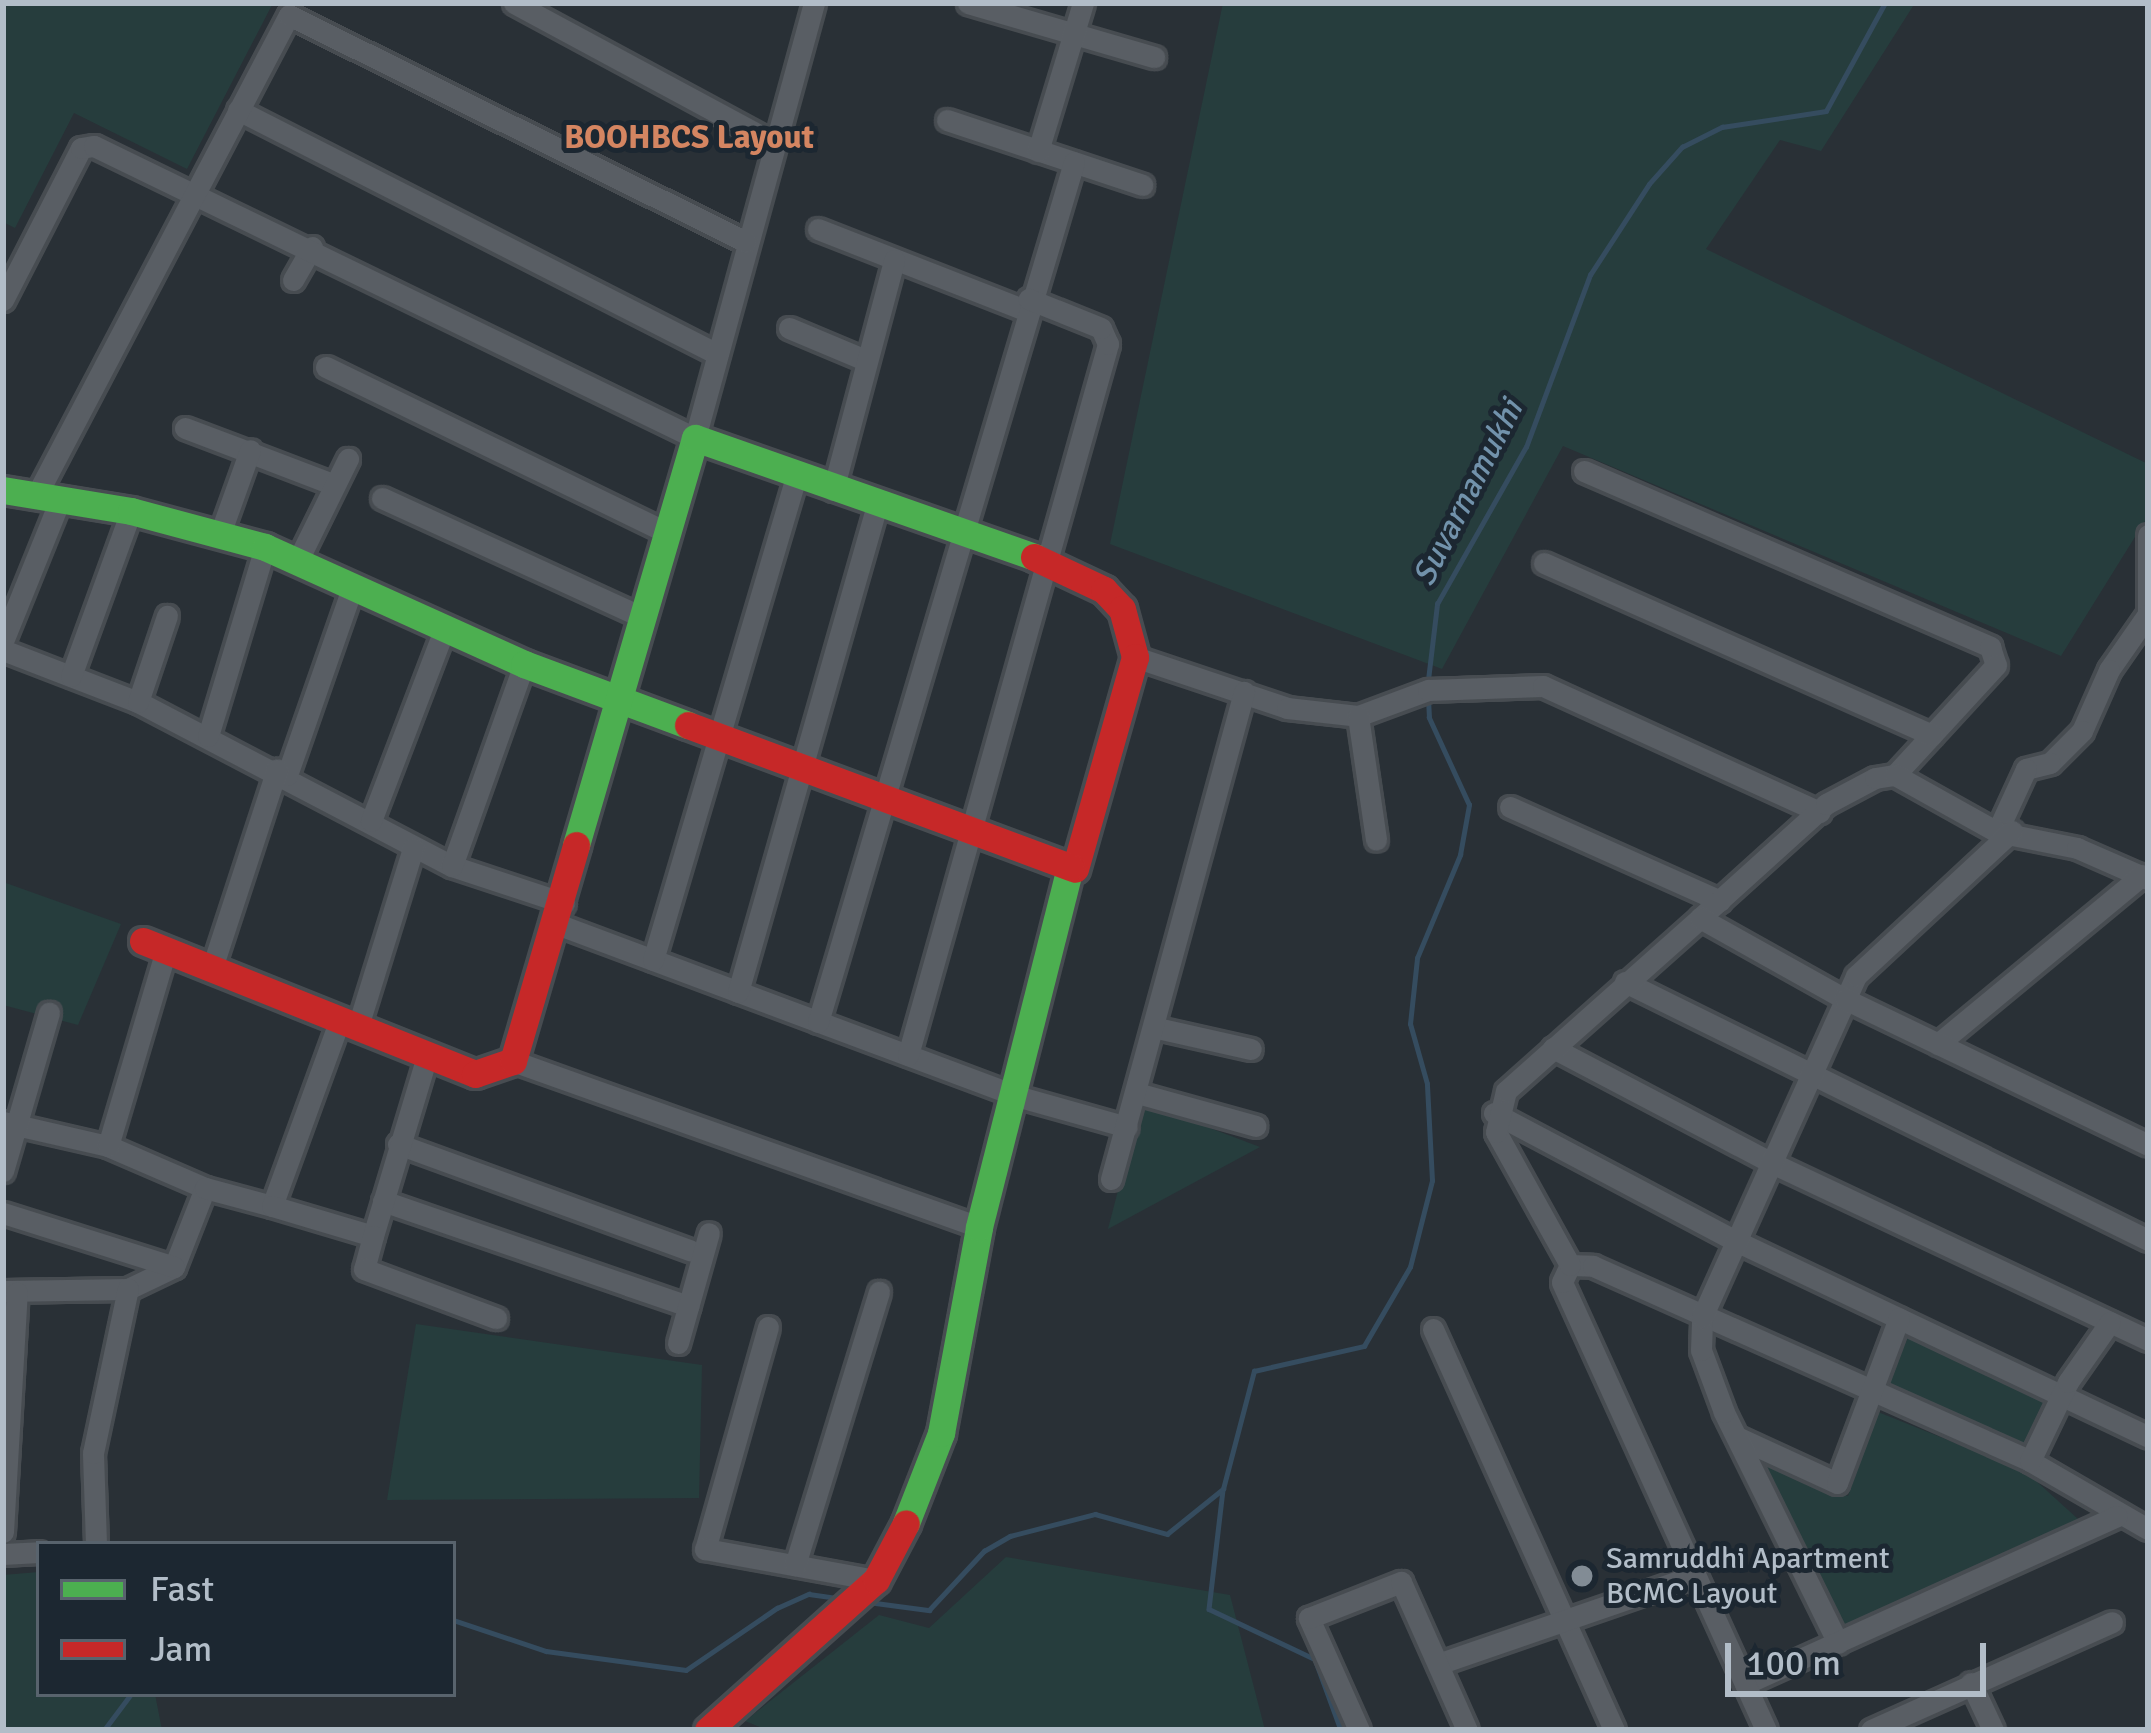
<!DOCTYPE html>
<style>
body{margin:0}
#map{position:relative;width:2151px;height:1733px;overflow:hidden;background:#293036;font-family:Signika,sans-serif}
div>[style]{position:absolute}
.green>*{inset:0;background:#263d3d;transform-origin:0 0}
.stream>*{height:4.5px;margin:-2.25px;padding:0 2.25px;transform-origin:2.25px;border-radius:2.25px;background:#354c5f}
.roads{filter:drop-shadow(3px 0 #474c51) drop-shadow(-3px 0 #474c51) drop-shadow(0 3px #474c51) drop-shadow(0 -3px #474c51)}
.street>*{height:21px;margin:-10.5px;padding:0 10.5px;transform-origin:10.5px;border-radius:10.5px;background:#595e64}
.fast>*{height:27px;margin:-13.5px;padding:0 13.5px;transform-origin:13.5px;border-radius:13.5px;background:#4caf50}
.jam>*{height:27px;margin:-13.5px;padding:0 13.5px;transform-origin:13.5px;border-radius:13.5px;background:#c62828}
.dots>*{width:33px;height:33px;translate:-50% -50%;box-sizing:border-box;border:6px solid #1c2731;border-radius:50%}
span{translate:-50% -50%;white-space:nowrap;text-align:center;line-height:1.15;-webkit-text-stroke:10px #1c2731;paint-order:stroke}
.poi-label{font-size:30px;color:#b2bdc8}
.left{translate:0 -50%;text-align:left}
.neighbourhood-label{font-size:33px;color:#d48561;font-weight:700}
.water-label{font-size:33px;color:#7292ab;font-style:italic}
.frame{position:absolute;inset:0;border:6px solid #b2bdc8;pointer-events:none}
.legend{position:absolute;left:36px;top:1541px;width:420px;height:156px;box-sizing:border-box;background:#1c2731;border:3px solid #58636d;margin:0;padding:15px 21px;list-style:none;font-size:36px;color:#b2bdc8}
.legend li{display:flex;align-items:center;gap:24px;height:60px}
.legend b{width:60px;border:3px solid #58636d}
.scale{position:absolute;left:1725px;top:1643px;width:261px;height:54px;box-sizing:border-box;border:6px solid #b2bdc8;border-top:0;padding-left:15px;font-size:36px;line-height:42px;white-space:nowrap;color:#b2bdc8;-webkit-text-stroke:9px #1c2731;paint-order:stroke}
</style>
<div id="map">
<div class="green">
<i style="clip-path:polygon(3px 3px,273px 3px,187px 169px,74px 113px,15px 228px,3px 222px)"></i>
<i style="clip-path:polygon(1223px 3px,1915px 3px,1821px 151px,1780px 140px,1706px 249px,2148px 464px,2148px 516px,2061px 656px,1563px 446px,1442px 669px,1110px 544px)"></i>
<i style="clip-path:polygon(3px 882px,121px 924px,78px 1025px,3px 1005px)"></i>
<i style="clip-path:polygon(1141px 1102px,1260px 1147px,1108px 1229px)"></i>
<i style="clip-path:polygon(416px 1324px,702px 1365px,699px 1498px,387px 1500px)"></i>
<i style="left:1910px;top:1333px;width:153px;height:63px;rotate:24deg"></i>
<i style="clip-path:polygon(1878px 1412px,2025px 1471px,2078px 1519px,1841px 1627px,1752px 1451px,1848px 1496px)"></i>
<i style="clip-path:polygon(1006px 1557px,1230px 1595px,1265px 1730px,767px 1730px,745px 1721px,879px 1615px,929px 1628px)"></i>
<i style="clip-path:polygon(39px 1572px,39px 1694px,155px 1694px,162px 1730px,3px 1730px,3px 1575px)"></i>
</div>
<div class="stream">
<i style="left:1428px;top:680px;width:77px;rotate:-83.2deg"></i>
<i style="left:1437px;top:604px;width:180px;rotate:-60.5deg"></i>
<i style="left:1526px;top:447px;width:184px;rotate:-69.6deg"></i>
<i style="left:1590px;top:275px;width:108px;rotate:-57deg"></i>
<i style="left:1649px;top:184px;width:50px;rotate:-48.3deg"></i>
<i style="left:1682px;top:147px;width:45px;rotate:-26.6deg"></i>
<i style="left:1722px;top:127px;width:105px;rotate:-8.7deg"></i>
<i style="left:1826px;top:111px;width:123px;rotate:-61.4deg"></i>
<i style="left:1223px;top:1490px;width:120px;rotate:96.7deg"></i>
<i style="left:1209px;top:1609px;width:117px;rotate:25.3deg"></i>
<i style="left:1315px;top:1659px;width:76px;rotate:69.9deg"></i>
<i style="left:868px;top:1602px;width:62px;rotate:7.5deg"></i>
<i style="left:929px;top:1610px;width:81px;rotate:-47deg"></i>
<i style="left:984px;top:1551px;width:30px;rotate:-30deg"></i>
<i style="left:1010px;top:1536px;width:88px;rotate:-14.5deg"></i>
<i style="left:1095px;top:1514px;width:75px;rotate:15.5deg"></i>
<i style="left:1167px;top:1534px;width:72px;rotate:-38.8deg"></i>
<i style="left:1223px;top:1489px;width:122px;rotate:-75.3deg"></i>
<i style="left:1254px;top:1371px;width:113px;rotate:-12.8deg"></i>
<i style="left:1364px;top:1346px;width:91px;rotate:-59.8deg"></i>
<i style="left:1410px;top:1267px;width:89px;rotate:-75.7deg"></i>
<i style="left:1432px;top:1181px;width:97px;rotate:-93deg"></i>
<i style="left:1427px;top:1084px;width:62px;rotate:-105.8deg"></i>
<i style="left:1410px;top:1024px;width:66px;rotate:-83.9deg"></i>
<i style="left:1417px;top:958px;width:112px;rotate:-67.3deg"></i>
<i style="left:1460px;top:855px;width:51px;rotate:-79.8deg"></i>
<i style="left:1469px;top:805px;width:96px;rotate:-114.7deg"></i>
<i style="left:1429px;top:718px;width:20px;rotate:-93deg"></i>
<i style="left:453px;top:1620px;width:98px;rotate:18.4deg"></i>
<i style="left:546px;top:1651px;width:141px;rotate:7.7deg"></i>
<i style="left:686px;top:1670px;width:110px;rotate:-34.3deg"></i>
<i style="left:777px;top:1608px;width:35px;rotate:-24deg"></i>
<i style="left:809px;top:1594px;width:29px;rotate:8deg"></i>
<i style="left:104px;top:1730px;width:45px;rotate:-53.1deg"></i>
</div>
<div class="roads">
<div class="street">
<i style="left:514px;top:3px;width:293px;rotate:28.3deg"></i>
<i style="left:968px;top:3px;width:194px;rotate:16.2deg"></i>
<i style="left:238px;top:110px;width:538px;rotate:26.99deg"></i>
<i style="left:947px;top:120px;width:206px;rotate:18.4deg"></i>
<i style="left:1038px;top:151px;width:155px;rotate:-73.1deg"></i>
<i style="left:818px;top:229px;width:222px;rotate:21.4deg"></i>
<i style="left:293px;top:280px;width:38px;rotate:-60deg"></i>
<i style="left:3px;top:300px;width:171px;rotate:-62.8deg"></i>
<i style="left:81px;top:148px;width:13px;rotate:-9deg"></i>
<i style="left:94px;top:146px;width:668px;rotate:25.91deg"></i>
<i style="left:695px;top:438px;width:451px;rotate:-74.7deg"></i>
<i style="left:789px;top:328px;width:82px;rotate:22.8deg"></i>
<i style="left:326px;top:367px;width:380px;rotate:25.9deg"></i>
<i style="left:185px;top:428px;width:160px;rotate:20.8deg"></i>
<i style="left:1584px;top:471px;width:443px;rotate:23.4deg"></i>
<i style="left:1990px;top:647px;width:19px;rotate:72deg"></i>
<i style="left:1996px;top:665px;width:149px;rotate:132.6deg"></i>
<i style="left:833px;top:490px;width:238px;rotate:-75.1deg"></i>
<i style="left:36px;top:496px;width:543px;rotate:-62.26deg"></i>
<i style="left:289px;top:15px;width:510px;rotate:26.41deg"></i>
<i style="left:382px;top:498px;width:288px;rotate:24.6deg"></i>
<i style="left:220px;top:534px;width:89px;rotate:-70.3deg"></i>
<i style="left:2148px;top:535px;width:79px;rotate:90deg"></i>
<i style="left:2148px;top:614px;width:68px;rotate:124.9deg"></i>
<i style="left:2109px;top:670px;width:67px;rotate:113.9deg"></i>
<i style="left:2082px;top:731px;width:45px;rotate:135deg"></i>
<i style="left:2050px;top:763px;width:25px;rotate:166deg"></i>
<i style="left:2026px;top:769px;width:69px;rotate:114.7deg"></i>
<i style="left:1997px;top:832px;width:82px;rotate:11.3deg"></i>
<i style="left:2077px;top:848px;width:77px;rotate:23.6deg"></i>
<i style="left:298px;top:560px;width:113px;rotate:-63.7deg"></i>
<i style="left:1544px;top:563px;width:424px;rotate:23.9deg"></i>
<i style="left:3px;top:641px;width:152px;rotate:-68deg"></i>
<i style="left:3px;top:650px;width:145px;rotate:21.1deg"></i>
<i style="left:138px;top:702px;width:354px;rotate:27.6deg"></i>
<i style="left:452px;top:866px;width:118px;rotate:18.3deg"></i>
<i style="left:1135px;top:657px;width:160px;rotate:18.5deg"></i>
<i style="left:1287px;top:708px;width:71px;rotate:6.4deg"></i>
<i style="left:1358px;top:716px;width:75px;rotate:-20.4deg"></i>
<i style="left:1428px;top:690px;width:115px;rotate:-2deg"></i>
<i style="left:1543px;top:686px;width:304px;rotate:24.5deg"></i>
<i style="left:71px;top:676px;width:176px;rotate:-70deg"></i>
<i style="left:138px;top:702px;width:91px;rotate:-71.4deg"></i>
<i style="left:1358px;top:716px;width:125px;rotate:81.7deg"></i>
<i style="left:208px;top:736px;width:197px;rotate:-73.2deg"></i>
<i style="left:287px;top:775px;width:201px;rotate:-70.8deg"></i>
<i style="left:1510px;top:807px;width:230px;rotate:24.1deg"></i>
<i style="left:371px;top:821px;width:208px;rotate:-69.1deg"></i>
<i style="left:452px;top:866px;width:214px;rotate:-70.4deg"></i>
<i style="left:1700px;top:918px;width:170px;rotate:-42.1deg"></i>
<i style="left:1826px;top:804px;width:55px;rotate:-28deg"></i>
<i style="left:1875px;top:778px;width:20px;rotate:-9deg"></i>
<i style="left:1895px;top:775px;width:117px;rotate:29.2deg"></i>
<i style="left:557px;top:924px;width:490px;rotate:20.5deg"></i>
<i style="left:1016px;top:1096px;width:115px;rotate:15.6deg"></i>
<i style="left:653px;top:960px;width:504px;rotate:-73.51deg"></i>
<i style="left:212px;top:968px;width:209px;rotate:-71.9deg"></i>
<i style="left:1625px;top:982px;width:583px;rotate:26.26deg"></i>
<i style="left:738px;top:992px;width:506px;rotate:-74.07deg"></i>
<i style="left:818px;top:1022px;width:897px;rotate:-73.42deg"></i>
<i style="left:358px;top:1026px;width:186px;rotate:-72.8deg"></i>
<i style="left:1157px;top:1028px;width:96px;rotate:12.6deg"></i>
<i style="left:1938px;top:1044px;width:265px;rotate:-39.6deg"></i>
<i style="left:1553px;top:1048px;width:250px;rotate:27.7deg"></i>
<i style="left:1774px;top:1164px;width:413px;rotate:25.2deg"></i>
<i style="left:908px;top:1055px;width:739px;rotate:-74.29deg"></i>
<i style="left:1108px;top:344px;width:17px;rotate:-114deg"></i>
<i style="left:1101px;top:328px;width:78px;rotate:-158.1deg"></i>
<i style="left:513px;top:1061px;width:495px;rotate:19.6deg"></i>
<i style="left:1137px;top:1093px;width:123px;rotate:15.5deg"></i>
<i style="left:1494px;top:1113px;width:274px;rotate:27.9deg"></i>
<i style="left:1736px;top:1241px;width:456px;rotate:25.4deg"></i>
<i style="left:3px;top:1122px;width:108px;rotate:12.9deg"></i>
<i style="left:108px;top:1146px;width:106px;rotate:23.4deg"></i>
<i style="left:205px;top:1188px;width:85px;rotate:111.4deg"></i>
<i style="left:174px;top:1267px;width:51px;rotate:154.4deg"></i>
<i style="left:128px;top:1289px;width:125px;rotate:179.1deg"></i>
<i style="left:398px;top:1144px;width:311px;rotate:20deg"></i>
<i style="left:108px;top:1146px;width:204px;rotate:-73.5deg"></i>
<i style="left:3px;top:1171px;width:165px;rotate:-73.8deg"></i>
<i style="left:1111px;top:1179px;width:505px;rotate:-74.72deg"></i>
<i style="left:205px;top:1188px;width:69px;rotate:15deg"></i>
<i style="left:272px;top:1206px;width:199px;rotate:-70deg"></i>
<i style="left:383px;top:1201px;width:323px;rotate:19deg"></i>
<i style="left:272px;top:1206px;width:105px;rotate:16.5deg"></i>
<i style="left:373px;top:1236px;width:188px;rotate:-73.3deg"></i>
<i style="left:3px;top:1213px;width:179px;rotate:17.5deg"></i>
<i style="left:373px;top:1236px;width:34px;rotate:105deg"></i>
<i style="left:364px;top:1269px;width:141px;rotate:20.4deg"></i>
<i style="left:1570px;top:1265px;width:23px;rotate:2deg"></i>
<i style="left:1593px;top:1266px;width:479px;rotate:24deg"></i>
<i style="left:2030px;top:1461px;width:136px;rotate:30deg"></i>
<i style="left:768px;top:1327px;width:231px;rotate:105.8deg"></i>
<i style="left:705px;top:1549px;width:174px;rotate:10.3deg"></i>
<i style="left:1433px;top:1329px;width:440px;rotate:65.7deg"></i>
<i style="left:678px;top:1343px;width:114px;rotate:-74.3deg"></i>
<i style="left:1737px;top:1437px;width:110px;rotate:24.7deg"></i>
<i style="left:1837px;top:1483px;width:176px;rotate:-69.4deg"></i>
<i style="left:2030px;top:1461px;width:88px;rotate:-64.3deg"></i>
<i style="left:2068px;top:1382px;width:73px;rotate:-55deg"></i>
<i style="left:3px;top:1532px;width:240px;rotate:-86.7deg"></i>
<i style="left:96px;top:1544px;width:91px;rotate:-91.9deg"></i>
<i style="left:93px;top:1453px;width:168px;rotate:-78deg"></i>
<i style="left:3px;top:1554px;width:36px;rotate:-3deg"></i>
<i style="left:795px;top:1565px;width:286px;rotate:-72.9deg"></i>
<i style="left:1838px;top:1643px;width:258px;rotate:-116.3deg"></i>
<i style="left:1724px;top:1412px;width:66px;rotate:-110.4deg"></i>
<i style="left:1701px;top:1350px;width:33px;rotate:-88deg"></i>
<i style="left:1702px;top:1317px;width:374px;rotate:-65.7deg"></i>
<i style="left:1856px;top:976px;width:213px;rotate:-42.9deg"></i>
<i style="left:1438px;top:1664px;width:271px;rotate:-19deg"></i>
<i style="left:1971px;top:1683px;width:52px;rotate:64.9deg"></i>
<i style="left:1745px;top:1684px;width:408px;rotate:-24.3deg"></i>
<i style="left:1359px;top:1730px;width:123px;rotate:-114.1deg"></i>
<i style="left:1309px;top:1618px;width:99px;rotate:-21.4deg"></i>
<i style="left:1401px;top:1582px;width:162px;rotate:66deg"></i>
<i style="left:1766px;top:1730px;width:492px;rotate:-114.5deg"></i>
<i style="left:1562px;top:1282px;width:19px;rotate:-65deg"></i>
<i style="left:1570px;top:1265px;width:152px;rotate:-119.1deg"></i>
<i style="left:1496px;top:1132px;width:42px;rotate:-76.3deg"></i>
<i style="left:1506px;top:1091px;width:260px;rotate:-41.7deg"></i>
<i style="left:1700px;top:918px;width:166px;rotate:29.2deg"></i>
<i style="left:1845px;top:999px;width:336px;rotate:25.7deg"></i>
<i style="left:1871px;top:1730px;width:264px;rotate:-24.1deg"></i>
</div>
<div class="fast">
<i style="left:3px;top:490px;width:130px;rotate:9.3deg"></i>
<i style="left:131px;top:511px;width:139px;rotate:15deg"></i>
<i style="left:265px;top:547px;width:284px;rotate:24.3deg"></i>
<i style="left:524px;top:664px;width:175px;rotate:20.4deg"></i>
<i style="left:576px;top:845px;width:424px;rotate:-73.7deg"></i>
<i style="left:695px;top:438px;width:359px;rotate:19.3deg"></i>
<i style="left:906px;top:1523px;width:97px;rotate:-68.7deg"></i>
<i style="left:941px;top:1433px;width:209px;rotate:-79.5deg"></i>
<i style="left:979px;top:1227px;width:371px;rotate:-75.8deg"></i>
</div>
<div class="jam">
<i style="left:1034px;top:557px;width:77px;rotate:25.2deg"></i>
<i style="left:1104px;top:590px;width:26px;rotate:47deg"></i>
<i style="left:1122px;top:609px;width:50px;rotate:74.8deg"></i>
<i style="left:1135px;top:657px;width:220px;rotate:105.8deg"></i>
<i style="left:688px;top:725px;width:408px;rotate:20.4deg"></i>
<i style="left:143px;top:941px;width:358px;rotate:21.8deg"></i>
<i style="left:475px;top:1074px;width:40px;rotate:-18.9deg"></i>
<i style="left:513px;top:1061px;width:225px;rotate:-73.7deg"></i>
<i style="left:708px;top:1730px;width:225px;rotate:-41.8deg"></i>
<i style="left:876px;top:1580px;width:64px;rotate:-62.2deg"></i>
</div>
</div>
<div class="dots">
<i style="left:1582px;top:1576px;background:#828c95"></i>
</div>
<div class="poi-label">
<span class="left" style="left:1606px;top:1576px">Samruddhi Apartment<br>BCMC Layout</span>
</div>
<div class="neighbourhood-label">
<span style="left:689px;top:138px">BOOHBCS Layout</span>
</div>
<div class="water-label">
<span style="left:1468px;top:493px;rotate:-63deg">Suvarnamukhi</span>
</div>
<div class="frame"></div>
<ul class="legend">
<li><b style="height:15px;background:#4caf50"></b>Fast</li>
<li><b style="height:15px;background:#c62828"></b>Jam</li>
</ul>
<div class="scale">100 m</div>
</div>
